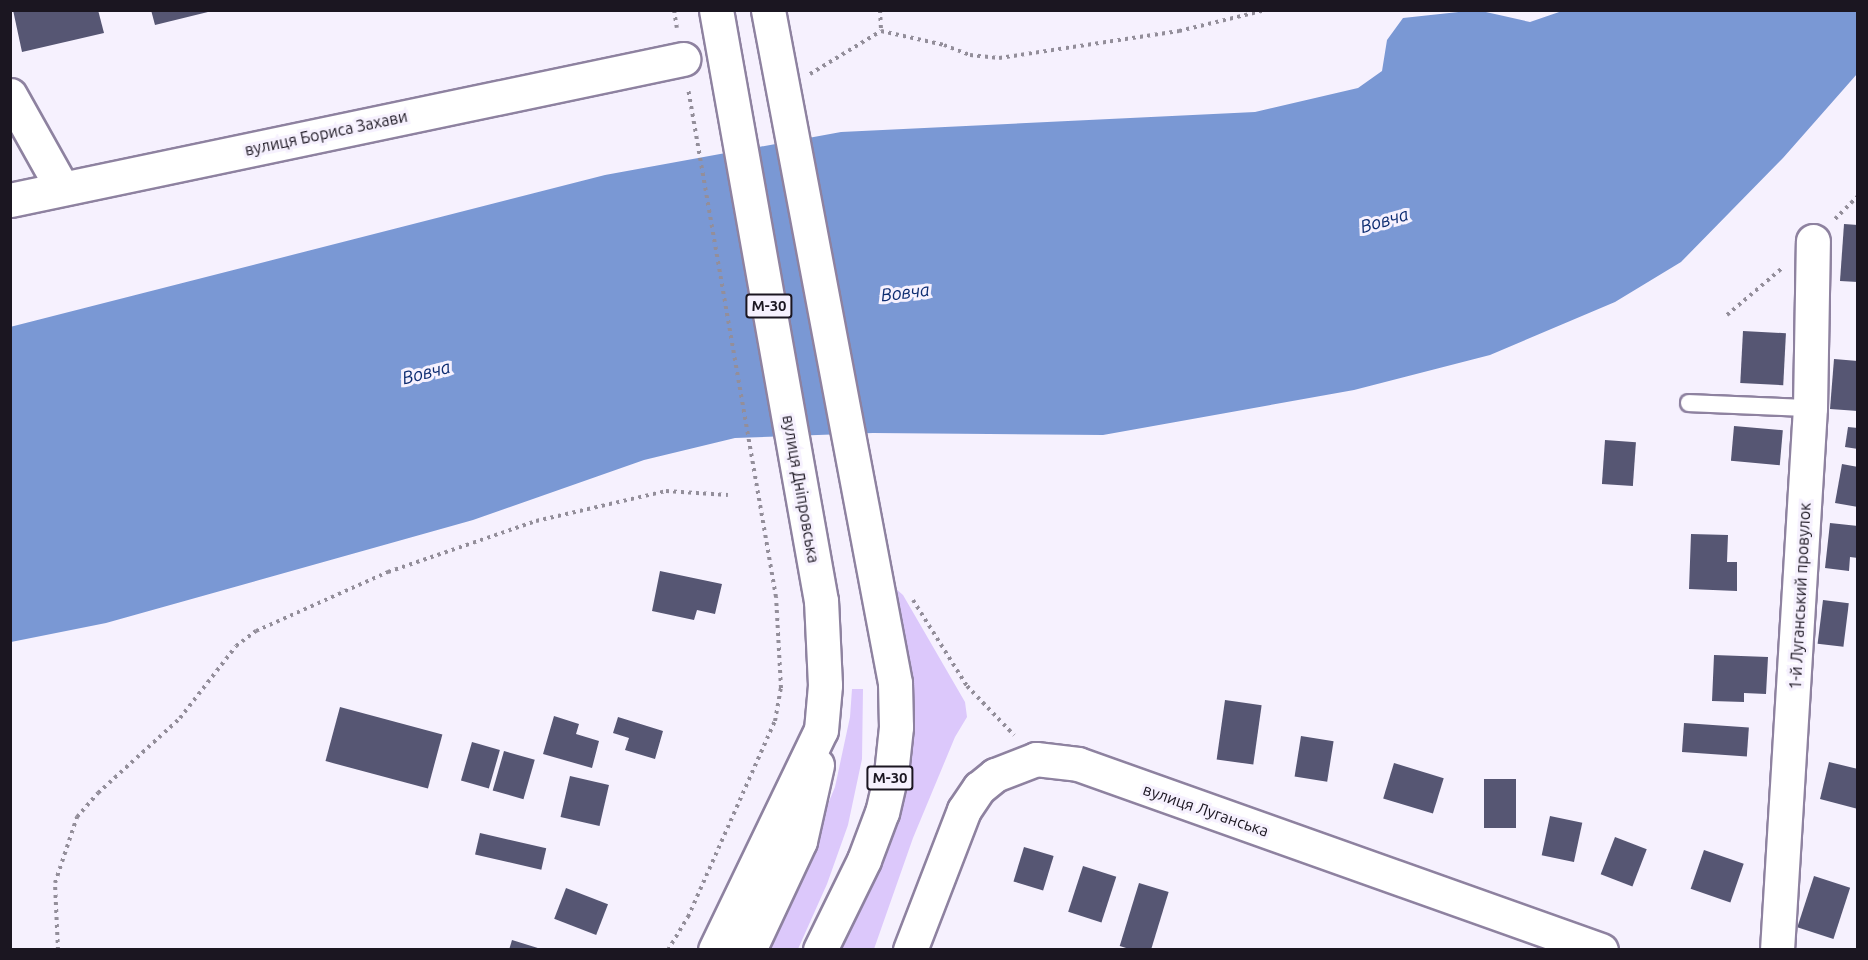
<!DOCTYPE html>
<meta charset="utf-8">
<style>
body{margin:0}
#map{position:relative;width:1868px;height:960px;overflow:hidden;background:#f6f1fe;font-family:Ubuntu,sans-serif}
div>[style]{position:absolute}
.green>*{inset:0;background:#dcc8fb}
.water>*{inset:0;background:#7a98d4}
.building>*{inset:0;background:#565673;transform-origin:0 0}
.path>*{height:4px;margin-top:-2px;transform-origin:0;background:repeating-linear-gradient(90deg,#938e9a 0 3px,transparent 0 7.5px)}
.roads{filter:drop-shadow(2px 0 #8e82a0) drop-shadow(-2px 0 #8e82a0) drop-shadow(0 2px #8e82a0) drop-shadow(0 -2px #8e82a0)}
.lane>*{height:16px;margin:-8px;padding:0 8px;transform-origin:8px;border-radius:8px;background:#fff}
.street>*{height:33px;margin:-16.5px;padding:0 16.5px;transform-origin:16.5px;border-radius:16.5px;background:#fff}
.secondary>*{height:33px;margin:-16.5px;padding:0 16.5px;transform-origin:16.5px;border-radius:16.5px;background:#fff}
.highway>*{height:33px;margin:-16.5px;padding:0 16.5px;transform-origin:16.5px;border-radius:16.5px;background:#fff}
span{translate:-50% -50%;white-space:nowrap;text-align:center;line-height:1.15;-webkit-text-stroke:6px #f6f1fe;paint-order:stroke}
.shield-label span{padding:2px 4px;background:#f6f1fe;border:2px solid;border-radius:4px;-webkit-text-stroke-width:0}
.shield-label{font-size:15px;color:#1b1621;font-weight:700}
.street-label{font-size:16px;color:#1b1621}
.water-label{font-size:18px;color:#0d2c71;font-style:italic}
.frame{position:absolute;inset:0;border:12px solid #1b1621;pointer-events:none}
</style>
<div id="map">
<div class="green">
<i style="clip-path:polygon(887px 588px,895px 588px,903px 595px,965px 702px,967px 717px,955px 737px,913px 838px,874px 949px,838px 950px,878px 858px)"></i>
<i style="clip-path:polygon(852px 689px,863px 689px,862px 759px,848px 825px,827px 884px,798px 949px,755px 950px,802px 866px,835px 787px,850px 717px)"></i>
</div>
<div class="water">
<i style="clip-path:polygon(1477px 10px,1530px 22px,1565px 10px,1857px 11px,1857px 74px,1783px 158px,1681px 262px,1615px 302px,1490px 355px,1354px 390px,1103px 435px,873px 433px,735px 438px,644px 460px,473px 520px,106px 623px,11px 642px,10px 327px,605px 175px,841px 132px,1255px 112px,1358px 88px,1382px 71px,1387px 40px,1403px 18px)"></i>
</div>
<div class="building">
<i style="clip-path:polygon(13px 10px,98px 10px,104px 33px,22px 52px)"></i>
<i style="clip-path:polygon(151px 10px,212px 10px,212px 11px,155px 25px)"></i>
<i style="clip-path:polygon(1844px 224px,1858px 225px,1858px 282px,1840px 281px)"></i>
<i style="left:1743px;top:331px;width:43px;height:52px;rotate:3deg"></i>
<i style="clip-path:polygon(1834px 359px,1858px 361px,1858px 411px,1830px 409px)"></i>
<i style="left:1734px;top:426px;width:49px;height:35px;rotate:5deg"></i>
<i style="clip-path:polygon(1848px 427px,1858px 428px,1858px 449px,1845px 447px)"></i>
<i style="left:1605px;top:440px;width:31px;height:44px;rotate:4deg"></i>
<i style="clip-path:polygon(1842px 464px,1858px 467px,1858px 507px,1835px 503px)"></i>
<i style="clip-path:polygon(1830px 523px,1858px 526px,1858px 558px,1850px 557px,1849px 571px,1825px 568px)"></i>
<i style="clip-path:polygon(1691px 534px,1728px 535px,1727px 562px,1737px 562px,1737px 591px,1689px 589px)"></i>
<i style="clip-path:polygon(660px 571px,722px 584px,715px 614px,697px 610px,694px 620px,652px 611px)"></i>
<i style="left:1823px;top:600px;width:26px;height:44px;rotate:7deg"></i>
<i style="clip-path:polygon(1714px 655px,1768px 657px,1766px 694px,1744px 693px,1744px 702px,1712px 701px)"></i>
<i style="left:1225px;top:700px;width:37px;height:60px;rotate:8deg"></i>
<i style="left:340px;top:707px;width:106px;height:56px;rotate:15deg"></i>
<i style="clip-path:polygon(554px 716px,579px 724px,576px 734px,599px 741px,592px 768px,543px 754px)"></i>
<i style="clip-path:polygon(618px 717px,663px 731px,655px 759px,625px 750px,629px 738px,613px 733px)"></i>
<i style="left:1684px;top:723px;width:65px;height:29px;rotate:4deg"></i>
<i style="left:1301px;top:736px;width:33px;height:41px;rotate:9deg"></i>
<i style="left:472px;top:742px;width:29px;height:40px;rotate:16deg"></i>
<i style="left:504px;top:751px;width:32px;height:41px;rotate:16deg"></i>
<i style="clip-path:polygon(1829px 762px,1858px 769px,1858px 809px,1820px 799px)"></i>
<i style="left:1394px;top:763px;width:52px;height:37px;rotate:17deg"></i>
<i style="left:570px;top:776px;width:40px;height:42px;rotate:13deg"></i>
<i style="left:1484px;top:779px;width:32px;height:49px"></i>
<i style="left:1550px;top:816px;width:33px;height:40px;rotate:12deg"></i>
<i style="left:480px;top:833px;width:68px;height:22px;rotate:13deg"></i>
<i style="left:1615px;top:837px;width:34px;height:40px;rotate:21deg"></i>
<i style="left:1024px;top:847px;width:31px;height:36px;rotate:17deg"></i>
<i style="left:1704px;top:850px;width:42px;height:41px;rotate:19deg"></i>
<i style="left:1083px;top:866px;width:35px;height:48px;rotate:18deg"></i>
<i style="left:1814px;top:876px;width:38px;height:54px;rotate:18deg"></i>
<i style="left:1139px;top:883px;width:31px;height:66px;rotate:17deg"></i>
<i style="left:566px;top:888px;width:45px;height:33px;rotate:21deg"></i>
<i style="clip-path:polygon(512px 940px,541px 949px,541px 950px,509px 950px)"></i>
</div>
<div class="path">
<i style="left:674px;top:10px;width:18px;rotate:81deg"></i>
<i style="left:880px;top:10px;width:21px;rotate:87deg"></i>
<i style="left:810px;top:74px;width:83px;rotate:-31.2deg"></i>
<i style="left:881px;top:31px;width:65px;rotate:12.5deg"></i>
<i style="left:944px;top:45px;width:28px;rotate:21deg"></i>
<i style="left:970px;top:55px;width:29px;rotate:6deg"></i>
<i style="left:999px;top:58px;width:182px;rotate:-8.5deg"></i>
<i style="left:1179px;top:31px;width:89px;rotate:-13.6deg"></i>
<i style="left:1835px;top:219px;width:33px;rotate:-45deg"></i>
<i style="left:1727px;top:315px;width:71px;rotate:-40.4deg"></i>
<i style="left:913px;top:600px;width:102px;rotate:57.9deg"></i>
<i style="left:967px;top:686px;width:68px;rotate:46.2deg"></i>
<i style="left:58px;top:950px;width:67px;rotate:-92.6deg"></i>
<i style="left:55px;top:883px;width:70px;rotate:-71.6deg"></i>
<i style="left:77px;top:817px;width:32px;rotate:-49deg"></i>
<i style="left:98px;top:793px;width:111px;rotate:-42.4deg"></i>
<i style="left:180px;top:718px;width:91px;rotate:-52.1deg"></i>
<i style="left:236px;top:646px;width:25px;rotate:-37deg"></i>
<i style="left:256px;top:631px;width:145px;rotate:-24.1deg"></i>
<i style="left:388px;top:572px;width:157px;rotate:-19deg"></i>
<i style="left:536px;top:521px;width:133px;rotate:-13deg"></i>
<i style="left:666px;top:491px;width:62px;rotate:3.7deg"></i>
<i style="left:668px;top:950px;width:39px;rotate:-59deg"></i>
<i style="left:688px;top:917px;width:214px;rotate:-66.1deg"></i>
<i style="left:775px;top:721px;width:34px;rotate:-80deg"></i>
<i style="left:781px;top:688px;width:91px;rotate:-93.1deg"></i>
<i style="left:776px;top:597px;width:517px;rotate:-99.81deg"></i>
</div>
<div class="roads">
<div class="lane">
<i style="left:1689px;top:403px;width:121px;rotate:2.4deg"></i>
</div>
<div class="street">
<i style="left:10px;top:95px;width:107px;rotate:60.8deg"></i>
<i style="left:10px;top:200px;width:688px;rotate:-11.83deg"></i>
<i style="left:1777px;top:950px;width:543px;rotate:-86.52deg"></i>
<i style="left:1810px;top:408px;width:167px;rotate:-89deg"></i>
</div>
<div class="secondary">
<i style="left:910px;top:950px;width:150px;rotate:-68.9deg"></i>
<i style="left:964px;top:810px;width:27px;rotate:-56deg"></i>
<i style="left:979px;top:788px;width:21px;rotate:-39deg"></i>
<i style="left:995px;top:775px;width:44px;rotate:-21.3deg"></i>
<i style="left:1036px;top:759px;width:42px;rotate:6.8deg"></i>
<i style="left:1078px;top:764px;width:555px;rotate:19.58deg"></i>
</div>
<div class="highway">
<i style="left:768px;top:10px;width:685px;rotate:79.31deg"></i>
<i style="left:895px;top:683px;width:44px;rotate:88.7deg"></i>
<i style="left:896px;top:727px;width:47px;rotate:96.1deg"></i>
<i style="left:891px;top:774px;width:39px;rotate:103deg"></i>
<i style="left:882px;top:812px;width:51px;rotate:110.6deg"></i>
<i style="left:864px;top:860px;width:100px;rotate:116.1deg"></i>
<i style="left:715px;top:950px;width:244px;rotate:-64.3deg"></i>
<i style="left:821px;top:730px;width:45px;rotate:-84.9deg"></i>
<i style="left:825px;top:685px;width:84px;rotate:-92.7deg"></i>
<i style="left:821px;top:601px;width:600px;rotate:-100.07deg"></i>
<i style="left:749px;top:950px;width:120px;rotate:-64.9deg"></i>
<i style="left:800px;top:841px;width:78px;rotate:-77.4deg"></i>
</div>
</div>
<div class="shield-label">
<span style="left:769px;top:306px">М-30</span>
<span style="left:890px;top:778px">М-30</span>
</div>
<div class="street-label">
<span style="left:326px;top:133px;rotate:-12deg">вулиця Бориса Захави</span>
<span style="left:801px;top:489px;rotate:80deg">вулиця Дніпровська</span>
<span style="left:1800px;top:596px;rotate:-87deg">1-й Луганський провулок</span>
<span style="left:1206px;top:810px;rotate:19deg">вулиця Луганська</span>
</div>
<div class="water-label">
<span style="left:1384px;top:220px;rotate:-16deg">Вовча</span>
<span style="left:905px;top:292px;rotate:-7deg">Вовча</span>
<span style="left:426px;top:372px;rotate:-14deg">Вовча</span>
</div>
<div class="frame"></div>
</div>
